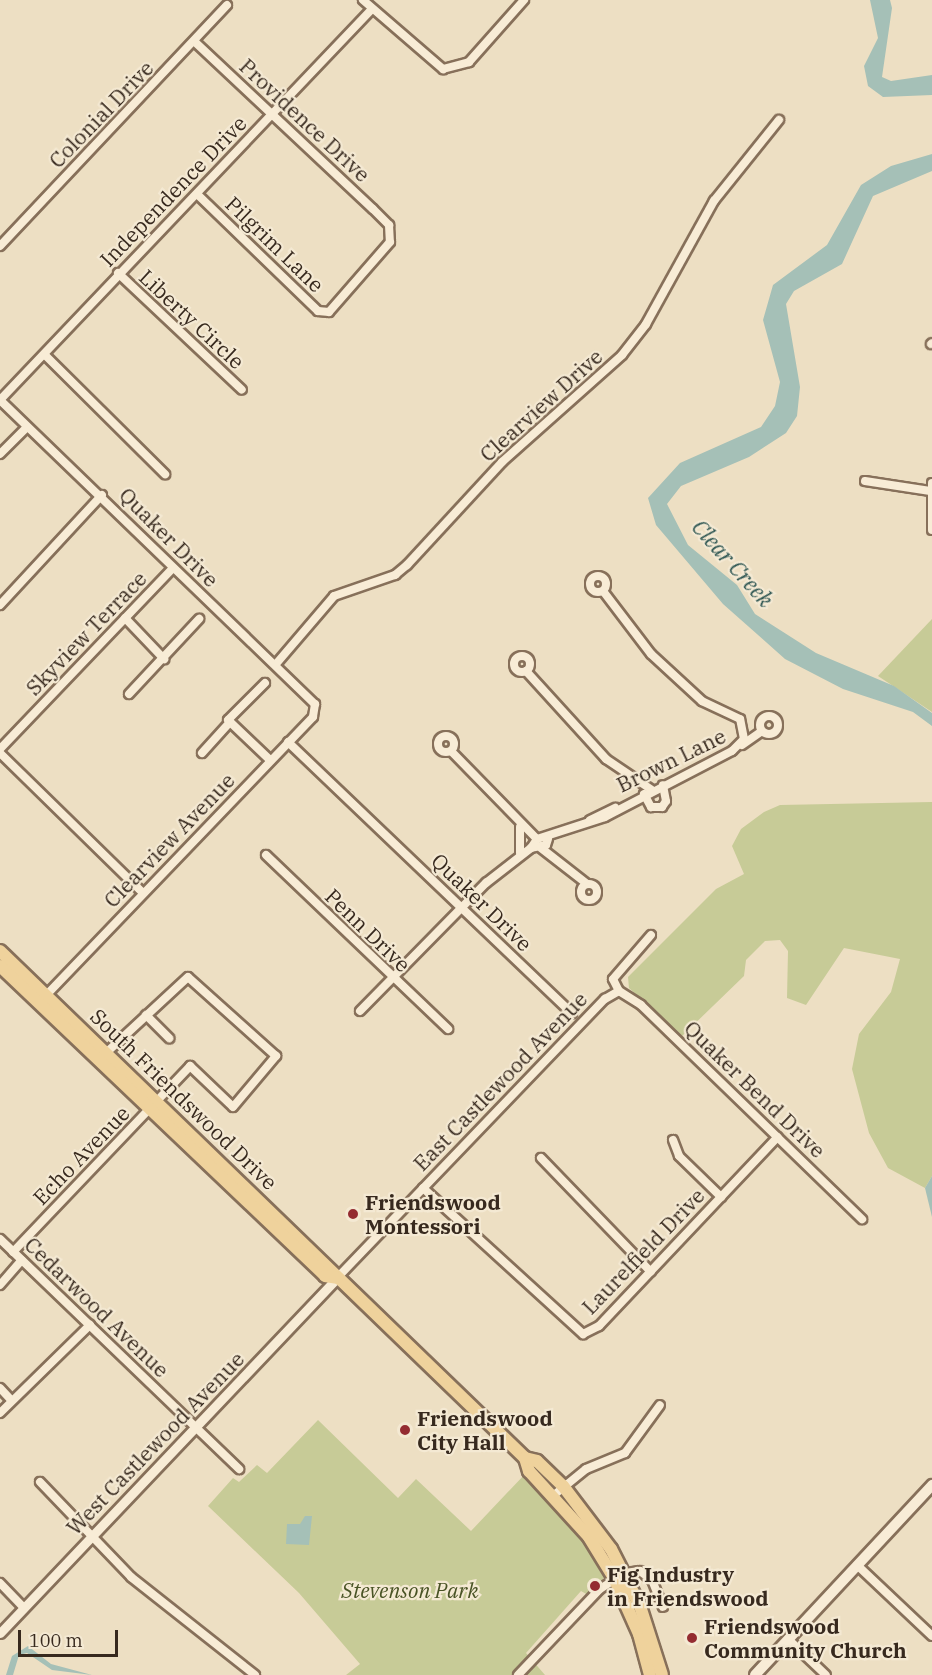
<!DOCTYPE html>
<style>
body{margin:0}
#map{position:relative;width:932px;height:1675px;overflow:hidden;background:#eddfc3;font-family:"IBM Plex Serif",serif}
div>[style]{position:absolute}
.green>*{inset:0;background:#c7cb97}
.water>*{inset:0;background:#a5c0b7}
.roads{filter:drop-shadow(2px 0 #87705a) drop-shadow(-2px 0 #87705a) drop-shadow(0 2px #87705a) drop-shadow(0 -2px #87705a)}
.minor>*{height:8px;margin:-4px;padding:0 4px;transform-origin:4px;border-radius:4px;background:#f8ecd6}
.minor>.ring{margin:-4px;padding:0;box-sizing:content-box;background:none;border:8px solid #f8ecd6;border-radius:50%}
.tertiary>*{height:9px;margin:-4.5px;padding:0 4.5px;transform-origin:4.5px;border-radius:4.5px;background:#f8ecd6}
.secondary>*{height:10px;margin:-5px;padding:0 5px;transform-origin:5px;border-radius:5px;background:#f8ecd6}
.primary>*{height:12px;margin:-6px;padding:0 6px;transform-origin:6px;border-radius:6px;background:#efd29c}
.dots>*{width:16px;height:16px;translate:-50% -50%;box-sizing:border-box;border:3px solid #f4e9d3;border-radius:50%}
span{translate:-50% -50%;white-space:nowrap;text-align:center;line-height:1.15;-webkit-text-stroke:4.5px #f4e9d3;paint-order:stroke}
.street-label{font-size:21px;color:#37291e}
.poi-label{font-size:21px;color:#37291e;font-weight:700}
.left{translate:0 -50%;text-align:left}
.park-label{font-size:21px;color:#495325;font-style:italic}
.water-label{font-size:22px;color:#2e5652;font-style:italic}
.scale{position:absolute;left:18px;top:1630px;width:100px;height:27px;box-sizing:border-box;border:3px solid #37291e;border-top:0;padding-left:8px;font-size:18px;line-height:21px;white-space:nowrap;color:#37291e;-webkit-text-stroke:4px #f4e9d3;paint-order:stroke}
</style>
<div id="map">
<div class="green">
<i style="clip-path:polygon(932px 619px,932px 712px,878px 676px)"></i>
<i style="clip-path:polygon(932px 802px,932px 1176px,925px 1188px,888px 1168px,869px 1133px,852px 1069px,859px 1034px,891px 992px,900px 959px,844px 948px,806px 1005px,787px 998px,788px 951px,780px 940px,765px 941px,746px 960px,744px 976px,682px 1036px,629px 988px,628px 977px,716px 889px,744px 874px,732px 846px,741px 829px,764px 812px,780px 805px)"></i>
<i style="clip-path:polygon(318px 1420px,398px 1498px,416px 1479px,471px 1531px,526px 1473px,586px 1541px,605px 1577px,588px 1595px,581px 1591px,526px 1653px,545px 1675px,346px 1675px,360px 1664px,299px 1593px,208px 1506px,233px 1478px,239px 1482px,257px 1465px,267px 1473px)"></i>
</div>
<div class="water">
<i style="clip-path:polygon(870px 0,890px 0,892px 8px,882px 77px,891px 81px,932px 75px,932px 95px,883px 97px,868px 86px,864px 66px,878px 38px)"></i>
<i style="clip-path:polygon(932px 154px,932px 171px,873px 196px,842px 264px,794px 291px,786px 304px,800px 387px,797px 416px,786px 433px,749px 457px,681px 486px,667px 504px,688px 545px,737px 585px,755px 614px,816px 653px,894px 686px,932px 713px,932px 726px,913px 712px,843px 689px,785px 659px,723px 604px,656px 525px,648px 498px,680px 463px,761px 427px,775px 406px,780px 382px,763px 320px,773px 285px,827px 245px,861px 185px,891px 166px)"></i>
<i style="clip-path:polygon(932px 1176px,932px 1217px,925px 1188px)"></i>
<i style="clip-path:polygon(305px 1516px,312px 1516px,309px 1545px,286px 1544px,287px 1524px,300px 1524px)"></i>
<i style="clip-path:polygon(28px 1646px,51px 1664px,92px 1675px,52px 1670px,27px 1653px,19px 1655px,13px 1675px,6px 1675px,12px 1656px)"></i>
</div>
<div class="roads">
<div class="minor">
<i style="left:363px;top:0;width:106px;rotate:40.8deg"></i>
<i style="left:443px;top:69px;width:27px;rotate:-15deg"></i>
<i style="left:469px;top:62px;width:83px;rotate:-48.4deg"></i>
<i style="left:195px;top:42px;width:244px;rotate:43.2deg"></i>
<i style="left:373px;top:209px;width:23px;rotate:45deg"></i>
<i style="left:389px;top:225px;width:17px;rotate:87deg"></i>
<i style="left:390px;top:242px;width:93px;rotate:131.1deg"></i>
<i style="left:329px;top:312px;width:11px;rotate:-175deg"></i>
<i style="left:318px;top:311px;width:167px;rotate:-136deg"></i>
<i style="left:0;top:246px;width:331px;rotate:-46.7deg"></i>
<i style="left:118px;top:273px;width:170px;rotate:43.3deg"></i>
<i style="left:931px;top:344px;width:1px;rotate:-45deg"></i>
<i style="left:46px;top:356px;width:168px;rotate:44.8deg"></i>
<i style="left:0;top:400px;width:438px;rotate:44deg"></i>
<i style="left:315px;top:704px;width:13px;rotate:99deg"></i>
<i style="left:313px;top:717px;width:389px;rotate:133.8deg"></i>
<i style="left:0;top:400px;width:540px;rotate:-46.43deg"></i>
<i style="left:0;top:454px;width:37px;rotate:-45deg"></i>
<i style="left:865px;top:481px;width:66px;rotate:8.7deg"></i>
<i style="left:932px;top:483px;width:47px;rotate:90deg"></i>
<i class="ring" style="left:590px;top:576px;width:8px;height:8px"></i>
<i style="left:0;top:605px;width:150px;rotate:-47.2deg"></i>
<i style="left:125px;top:618px;width:57px;rotate:46.4deg"></i>
<i class="ring" style="left:514px;top:656px;width:8px;height:8px"></i>
<i style="left:276px;top:664px;width:89px;rotate:-49.5deg"></i>
<i style="left:334px;top:596px;width:65px;rotate:-19deg"></i>
<i style="left:395px;top:575px;width:16px;rotate:-40deg"></i>
<i style="left:407px;top:565px;width:140px;rotate:-47.3deg"></i>
<i style="left:502px;top:462px;width:161px;rotate:-41.7deg"></i>
<i style="left:622px;top:355px;width:39px;rotate:-52deg"></i>
<i style="left:646px;top:324px;width:141px;rotate:-61.1deg"></i>
<i style="left:714px;top:201px;width:104px;rotate:-51.3deg"></i>
<i style="left:526px;top:671px;width:119px;rotate:47.7deg"></i>
<i style="left:606px;top:759px;width:55px;rotate:34deg"></i>
<i style="left:265px;top:683px;width:52px;rotate:135deg"></i>
<i style="left:228px;top:720px;width:58px;rotate:43.6deg"></i>
<i style="left:129px;top:694px;width:103px;rotate:-47deg"></i>
<i class="ring" style="left:760px;top:716px;width:10px;height:10px"></i>
<i class="ring" style="left:438px;top:736px;width:8px;height:8px"></i>
<i style="left:288px;top:742px;width:393px;rotate:43.7deg"></i>
<i style="left:742px;top:745px;width:24px;rotate:-35deg"></i>
<i style="left:0;top:749px;width:250px;rotate:-46.3deg"></i>
<i style="left:451px;top:751px;width:123px;rotate:45.7deg"></i>
<i style="left:0;top:753px;width:200px;rotate:44.4deg"></i>
<i style="left:202px;top:753px;width:42px;rotate:-47.9deg"></i>
<i style="left:644px;top:794px;width:15px;rotate:62deg"></i>
<i style="left:651px;top:807px;width:11px"></i>
<i style="left:662px;top:807px;width:7px;rotate:-56deg"></i>
<i style="left:666px;top:801px;width:16px;rotate:-101deg"></i>
<i style="left:590px;top:820px;width:28px;rotate:-26deg"></i>
<i style="left:520px;top:827px;width:26px;rotate:90deg"></i>
<i style="left:548px;top:839px;width:6px;rotate:108deg"></i>
<i style="left:546px;top:845px;width:15px;rotate:169deg"></i>
<i style="left:531px;top:848px;width:11px;rotate:-56deg"></i>
<i style="left:537px;top:839px;width:71px;rotate:-17.9deg"></i>
<i style="left:605px;top:817px;width:143px;rotate:-27.5deg"></i>
<i style="left:732px;top:751px;width:17px;rotate:-45deg"></i>
<i style="left:744px;top:739px;width:20px;rotate:-101deg"></i>
<i style="left:740px;top:719px;width:42px;rotate:-154.7deg"></i>
<i style="left:702px;top:701px;width:69px;rotate:-137.3deg"></i>
<i style="left:651px;top:654px;width:79px;rotate:-127.3deg"></i>
<i style="left:541px;top:848px;width:58px;rotate:38deg"></i>
<i style="left:266px;top:855px;width:252px;rotate:43.7deg"></i>
<i class="ring" style="left:581px;top:884px;width:8px;height:8px"></i>
<i style="left:619px;top:991px;width:26px;rotate:32deg"></i>
<i style="left:641px;top:1005px;width:308px;rotate:44.1deg"></i>
<i style="left:619px;top:991px;width:13px;rotate:-117deg"></i>
<i style="left:613px;top:979px;width:58px;rotate:-49.2deg"></i>
<i style="left:360px;top:1011px;width:180px;rotate:-45.5deg"></i>
<i style="left:486px;top:883px;width:57px;rotate:-37.9deg"></i>
<i style="left:146px;top:1015px;width:33px;rotate:45deg"></i>
<i style="left:673px;top:1140px;width:17px;rotate:69deg"></i>
<i style="left:679px;top:1156px;width:59px;rotate:44.3deg"></i>
<i style="left:541px;top:1158px;width:158px;rotate:46deg"></i>
<i style="left:423px;top:1188px;width:217px;rotate:42.4deg"></i>
<i style="left:583px;top:1334px;width:18px;rotate:-27deg"></i>
<i style="left:599px;top:1326px;width:260px;rotate:-46.6deg"></i>
<i style="left:0;top:1239px;width:332px;rotate:43.9deg"></i>
<i style="left:13px;top:1252px;width:257px;rotate:-46.4deg"></i>
<i style="left:190px;top:1066px;width:59px;rotate:43.6deg"></i>
<i style="left:233px;top:1107px;width:67px;rotate:-49.9deg"></i>
<i style="left:276px;top:1056px;width:118px;rotate:-138.1deg"></i>
<i style="left:188px;top:977px;width:110px;rotate:137.2deg"></i>
<i style="left:337px;top:1278px;width:387px;rotate:-46.2deg"></i>
<i style="left:605px;top:999px;width:16px;rotate:-30deg"></i>
<i style="left:0;top:1285px;width:33px;rotate:-49deg"></i>
<i style="left:0;top:1388px;width:16px;rotate:47deg"></i>
<i style="left:0;top:1413px;width:126px;rotate:-44.4deg"></i>
<i style="left:40px;top:1482px;width:132px;rotate:46.2deg"></i>
<i style="left:131px;top:1577px;width:158px;rotate:38.3deg"></i>
<i style="left:554px;top:1495px;width:41px;rotate:-39.1deg"></i>
<i style="left:586px;top:1469px;width:42px;rotate:-22.3deg"></i>
<i style="left:625px;top:1453px;width:59px;rotate:-53.9deg"></i>
<i style="left:857px;top:1565px;width:103px;rotate:43.4deg"></i>
<i style="left:0;top:1583px;width:35px;rotate:46deg"></i>
<i style="left:788px;top:1639px;width:52px;rotate:43.5deg"></i>
<i style="left:518px;top:1675px;width:119px;rotate:-46.4deg"></i>
<i style="left:600px;top:1589px;width:30px;rotate:-33deg"></i>
<i style="left:625px;top:1573px;width:15px;rotate:-8deg"></i>
<i style="left:640px;top:1571px;width:15px;rotate:37deg"></i>
<i style="left:652px;top:1580px;width:29px;rotate:68deg"></i>
</div>
<div class="tertiary">
<i style="left:0;top:1633px;width:489px;rotate:-46.5deg"></i>
</div>
<div class="secondary">
<i style="left:755px;top:1675px;width:260px;rotate:-47deg"></i>
</div>
<div class="primary">
<i style="left:0;top:951px;width:730px;rotate:44deg"></i>
<i style="left:525px;top:1458px;width:14px;rotate:73deg"></i>
<i style="left:529px;top:1471px;width:89px;rotate:47.7deg"></i>
<i style="left:589px;top:1537px;width:48px;rotate:58.6deg"></i>
<i style="left:614px;top:1578px;width:61px;rotate:65.9deg"></i>
<i style="left:639px;top:1634px;width:42px;rotate:75deg"></i>
<i style="left:0;top:966px;width:449px;rotate:43.6deg"></i>
<i style="left:325px;top:1276px;width:12px;rotate:9deg"></i>
<i style="left:525px;top:1458px;width:12px;rotate:14deg"></i>
<i style="left:537px;top:1461px;width:36px;rotate:44deg"></i>
<i style="left:563px;top:1486px;width:79px;rotate:52.7deg"></i>
<i style="left:611px;top:1549px;width:64px;rotate:63deg"></i>
<i style="left:640px;top:1606px;width:72px;rotate:72.3deg"></i>
</div>
</div>
<div class="dots">
<i style="left:353px;top:1214px;background:#942c31"></i>
<i style="left:405px;top:1430px;background:#942c31"></i>
<i style="left:595px;top:1586px;background:#942c31"></i>
<i style="left:692px;top:1638px;background:#942c31"></i>
</div>
<div class="street-label">
<span style="left:101px;top:114px;rotate:-46deg">Colonial Drive</span>
<span style="left:305px;top:120px;rotate:43deg">Providence Drive</span>
<span style="left:173px;top:191px;rotate:-46deg">Independence Drive</span>
<span style="left:275px;top:244px;rotate:44deg">Pilgrim Lane</span>
<span style="left:192px;top:319px;rotate:43deg">Liberty Circle</span>
<span style="left:541px;top:405px;rotate:-42deg">Clearview Drive</span>
<span style="left:169px;top:537px;rotate:45deg">Quaker Drive</span>
<span style="left:86px;top:633px;rotate:-46deg">Skyview Terrace</span>
<span style="left:671px;top:760px;rotate:-26deg">Brown Lane</span>
<span style="left:169px;top:840px;rotate:-46deg">Clearview Avenue</span>
<span style="left:482px;top:902px;rotate:44deg">Quaker Drive</span>
<span style="left:368px;top:930px;rotate:44deg">Penn Drive</span>
<span style="left:500px;top:1081px;rotate:-46deg">East Castlewood Avenue</span>
<span style="left:755px;top:1089px;rotate:44deg">Quaker Bend Drive</span>
<span style="left:184px;top:1099px;rotate:44deg">South Friendswood Drive</span>
<span style="left:81px;top:1155px;rotate:-46deg">Echo Avenue</span>
<span style="left:643px;top:1251px;rotate:-46deg">Laurelfield Drive</span>
<span style="left:97px;top:1307px;rotate:44deg">Cedarwood Avenue</span>
<span style="left:155px;top:1443px;rotate:-46deg">West Castlewood Avenue</span>
</div>
<div class="poi-label">
<span class="left" style="left:365px;top:1214px">Friendswood<br>Montessori</span>
<span class="left" style="left:417px;top:1430px">Friendswood<br>City Hall</span>
<span class="left" style="left:607px;top:1586px">Fig Industry<br>in Friendswood</span>
<span class="left" style="left:704px;top:1638px">Friendswood<br>Community Church</span>
</div>
<div class="park-label">
<span style="left:410px;top:1590px">Stevenson Park</span>
</div>
<div class="water-label">
<span style="left:733px;top:563px;rotate:48deg">Clear Creek</span>
</div>
<div class="scale">100 m</div>
</div>
